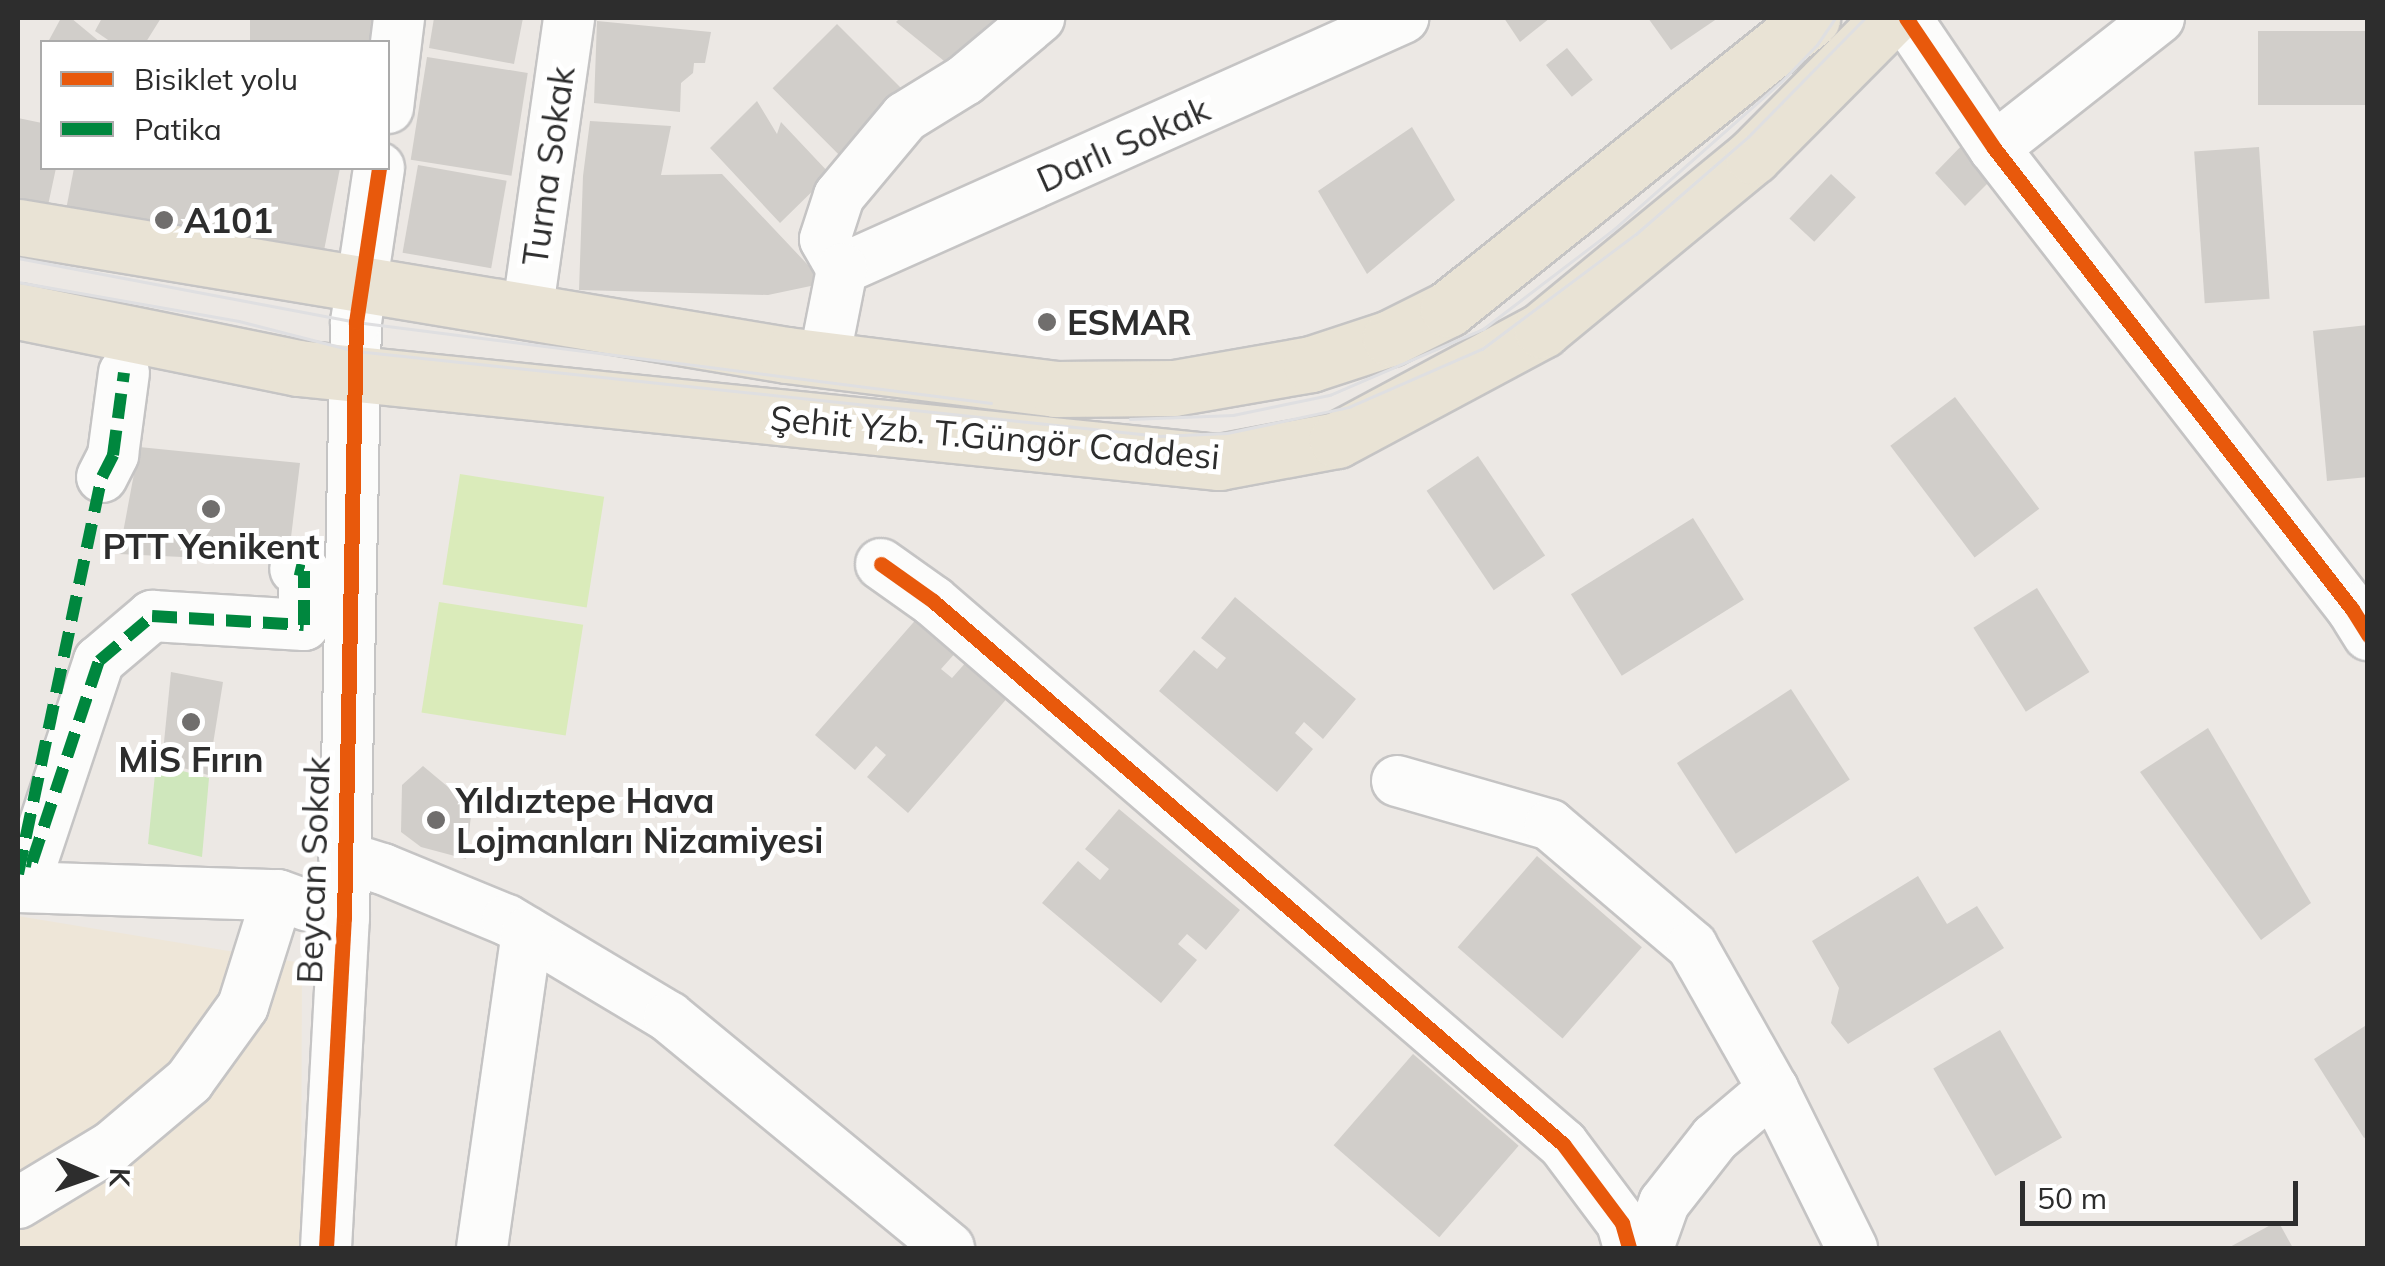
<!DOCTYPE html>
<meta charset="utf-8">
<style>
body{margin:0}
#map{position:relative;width:2385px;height:1266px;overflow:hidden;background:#ece8e4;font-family:Mulish,sans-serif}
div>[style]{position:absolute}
.education>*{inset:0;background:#eee6d8}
.green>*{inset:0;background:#cfe7bc}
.pitch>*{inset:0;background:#daebba;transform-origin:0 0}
.building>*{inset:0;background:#d1ceca;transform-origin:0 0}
.roads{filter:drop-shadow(2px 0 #c5c4c4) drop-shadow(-2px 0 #c5c4c4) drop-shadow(0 2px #c5c4c4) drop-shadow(0 -2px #c5c4c4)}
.minor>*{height:50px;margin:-25px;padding:0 25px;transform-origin:25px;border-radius:25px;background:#fcfcfb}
.major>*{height:55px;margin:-27.5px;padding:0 27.5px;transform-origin:27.5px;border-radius:27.5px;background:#e9e3d5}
.tram>*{height:2.5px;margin:-1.25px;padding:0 1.25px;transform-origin:1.25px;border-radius:1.25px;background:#dfdfe1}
.quiet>*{height:12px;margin-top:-6px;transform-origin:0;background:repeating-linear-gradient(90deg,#00873e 0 25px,transparent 0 37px)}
.cycleway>*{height:15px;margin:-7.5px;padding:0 7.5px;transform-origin:7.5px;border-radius:7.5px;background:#e8590c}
.dots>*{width:28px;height:28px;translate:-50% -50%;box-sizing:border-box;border:5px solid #fff;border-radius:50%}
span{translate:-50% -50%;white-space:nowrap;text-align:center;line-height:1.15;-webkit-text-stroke:10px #fff;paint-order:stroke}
.street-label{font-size:35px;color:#2d2d2d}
.poi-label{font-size:35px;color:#2d2d2d;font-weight:700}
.left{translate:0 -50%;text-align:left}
.frame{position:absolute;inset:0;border:20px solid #2d2d2d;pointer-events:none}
.legend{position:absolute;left:40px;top:40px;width:350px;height:130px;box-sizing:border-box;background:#fff;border:2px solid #ababab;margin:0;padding:12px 18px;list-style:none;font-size:30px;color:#2d2d2d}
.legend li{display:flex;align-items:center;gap:20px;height:50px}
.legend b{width:50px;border:2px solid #ababab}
.north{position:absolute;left:40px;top:1126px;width:100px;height:100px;-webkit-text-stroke:8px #fff;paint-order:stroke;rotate:92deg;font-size:28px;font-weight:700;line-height:40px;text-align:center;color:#2d2d2d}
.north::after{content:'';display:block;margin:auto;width:35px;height:45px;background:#2d2d2d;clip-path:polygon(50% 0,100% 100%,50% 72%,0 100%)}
.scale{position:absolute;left:2020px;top:1181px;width:278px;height:45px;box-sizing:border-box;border:5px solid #2d2d2d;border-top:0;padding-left:12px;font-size:30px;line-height:35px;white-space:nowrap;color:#2d2d2d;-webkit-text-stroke:8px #fff;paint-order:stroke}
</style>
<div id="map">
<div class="education">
<i style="clip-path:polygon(18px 916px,302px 963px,301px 1248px,18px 1248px)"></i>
</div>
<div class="green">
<i style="clip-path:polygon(156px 764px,209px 778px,202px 857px,148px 844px)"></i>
</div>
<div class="pitch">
<i style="left:460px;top:474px;width:146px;height:112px;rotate:9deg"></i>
<i style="left:439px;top:602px;width:146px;height:112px;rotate:9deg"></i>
</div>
<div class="building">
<i style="clip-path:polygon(61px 18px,71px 18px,100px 42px,48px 42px)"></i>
<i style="clip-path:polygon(102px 18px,161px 18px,146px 42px,111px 42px,95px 31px)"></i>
<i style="left:250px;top:18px;width:123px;height:25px"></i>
<i style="clip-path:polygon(434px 18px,523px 18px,514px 64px,429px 48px)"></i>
<i style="clip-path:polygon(900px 18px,999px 18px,954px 69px,896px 22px)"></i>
<i style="clip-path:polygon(1504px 18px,1550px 18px,1520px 42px)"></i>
<i style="clip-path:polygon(1648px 18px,1718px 18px,1671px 50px)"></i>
<i style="clip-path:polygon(597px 21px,711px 32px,705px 63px,694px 63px,693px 73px,681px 83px,680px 112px,594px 103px)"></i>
<i style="left:837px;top:24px;width:98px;height:91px;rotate:45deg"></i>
<i style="left:2368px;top:31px;width:74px;height:110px;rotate:90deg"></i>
<i style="left:1567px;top:48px;width:41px;height:27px;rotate:51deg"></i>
<i style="left:427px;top:57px;width:102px;height:104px;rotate:9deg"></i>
<i style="clip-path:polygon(757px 101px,777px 134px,781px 122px,830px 174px,780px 223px,710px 148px)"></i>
<i style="clip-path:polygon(18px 118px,42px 123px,42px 168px,56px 168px,47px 210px,18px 204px)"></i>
<i style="clip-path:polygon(590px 121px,671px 126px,661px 175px,722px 174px,825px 283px,768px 295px,579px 290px,583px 176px)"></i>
<i style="clip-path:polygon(1412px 127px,1455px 200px,1367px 274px,1318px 191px)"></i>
<i style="clip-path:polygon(1969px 138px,1995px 176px,1965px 206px,1935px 173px)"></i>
<i style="left:2259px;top:147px;width:152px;height:65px;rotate:86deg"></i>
<i style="left:418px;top:165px;width:90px;height:89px;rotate:10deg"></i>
<i style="clip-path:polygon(74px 168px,340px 168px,322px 261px,66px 210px)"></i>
<i style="left:1831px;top:174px;width:34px;height:61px;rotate:43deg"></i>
<i style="clip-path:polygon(2368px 325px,2368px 477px,2327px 481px,2313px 331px)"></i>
<i style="left:1955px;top:397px;width:140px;height:81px;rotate:53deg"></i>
<i style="clip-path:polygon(139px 447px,300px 463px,288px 562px,119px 554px)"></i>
<i style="left:1478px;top:456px;width:120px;height:62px;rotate:56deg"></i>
<i style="left:1693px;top:518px;width:96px;height:144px;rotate:58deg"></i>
<i style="left:2037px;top:588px;width:99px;height:75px;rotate:58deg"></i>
<i style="clip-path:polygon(1235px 597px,1356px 699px,1323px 739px,1304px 722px,1295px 733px,1313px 749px,1277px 792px,1159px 691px,1194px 650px,1217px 669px,1226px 658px,1201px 638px)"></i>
<i style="clip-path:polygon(919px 616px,958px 650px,941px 669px,952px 678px,968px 660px,1009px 696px,908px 813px,867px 777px,886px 755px,876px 746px,855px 770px,815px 735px)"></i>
<i style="clip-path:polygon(171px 672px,223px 682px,208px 775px,162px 762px)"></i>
<i style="left:1791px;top:689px;width:108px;height:136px;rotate:57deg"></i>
<i style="clip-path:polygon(2208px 728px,2311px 903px,2261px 940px,2140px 772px)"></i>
<i style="clip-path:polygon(423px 766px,472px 807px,466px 859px,421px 847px,401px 832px,402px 785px)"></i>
<i style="clip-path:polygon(1119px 809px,1240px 910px,1206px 950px,1187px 934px,1178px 944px,1197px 960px,1161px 1003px,1042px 903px,1078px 861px,1100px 880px,1109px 869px,1085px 849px)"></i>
<i style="left:1537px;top:856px;width:139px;height:121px;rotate:41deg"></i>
<i style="clip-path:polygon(1918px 876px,1947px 924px,1977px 906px,2004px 948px,1848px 1044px,1831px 1023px,1839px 988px,1812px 941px)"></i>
<i style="clip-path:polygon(2368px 1024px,2368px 1136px,2364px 1138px,2314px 1059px)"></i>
<i style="left:2000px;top:1030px;width:124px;height:77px;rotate:60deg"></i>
<i style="left:1413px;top:1054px;width:140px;height:121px;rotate:41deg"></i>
<i style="clip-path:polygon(2278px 1221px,2293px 1248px,2228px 1248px)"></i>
</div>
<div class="roads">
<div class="minor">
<i style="left:1906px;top:18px;width:157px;rotate:55.9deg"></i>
<i style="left:1994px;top:148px;width:584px;rotate:52.17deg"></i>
<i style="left:2352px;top:609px;width:31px;rotate:58deg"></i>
<i style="left:388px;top:108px;width:91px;rotate:-83deg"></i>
<i style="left:1994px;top:148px;width:210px;rotate:-38.2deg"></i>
<i style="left:842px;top:269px;width:615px;rotate:-24.1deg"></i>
<i style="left:842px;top:269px;width:34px;rotate:-120deg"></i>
<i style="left:825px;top:239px;width:45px;rotate:-72deg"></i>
<i style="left:839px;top:196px;width:103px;rotate:-50.1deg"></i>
<i style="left:905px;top:117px;width:70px;rotate:-31.7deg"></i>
<i style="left:965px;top:80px;width:97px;rotate:-40deg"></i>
<i style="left:527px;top:314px;width:299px;rotate:-81.9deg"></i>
<i style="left:824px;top:360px;width:93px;rotate:-78.8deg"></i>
<i style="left:102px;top:477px;width:25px;rotate:-63deg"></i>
<i style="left:113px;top:455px;width:83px;rotate:-82.4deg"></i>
<i style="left:881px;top:564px;width:64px;rotate:35.4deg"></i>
<i style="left:933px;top:601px;width:832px;rotate:40.76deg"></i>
<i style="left:1563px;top:1144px;width:99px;rotate:53.2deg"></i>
<i style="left:1622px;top:1223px;width:26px;rotate:74deg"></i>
<i style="left:1397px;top:781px;width:159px;rotate:16deg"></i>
<i style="left:1550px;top:825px;width:187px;rotate:40.4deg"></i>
<i style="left:1692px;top:946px;width:164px;rotate:60.5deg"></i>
<i style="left:1773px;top:1089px;width:178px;rotate:63.6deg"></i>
<i style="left:344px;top:857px;width:41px;rotate:17.1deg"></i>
<i style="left:383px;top:869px;width:134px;rotate:22.4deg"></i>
<i style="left:507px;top:920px;width:189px;rotate:30.9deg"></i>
<i style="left:669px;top:1017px;width:363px;rotate:39.5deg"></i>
<i style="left:21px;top:859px;width:11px;rotate:15deg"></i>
<i style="left:32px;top:862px;width:212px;rotate:-71.6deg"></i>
<i style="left:99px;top:661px;width:70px;rotate:-40.3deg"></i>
<i style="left:152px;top:616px;width:152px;rotate:3.4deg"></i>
<i style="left:304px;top:625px;width:54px;rotate:-90deg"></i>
<i style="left:304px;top:571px;width:9px;rotate:-167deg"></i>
<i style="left:18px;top:887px;width:260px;rotate:1.8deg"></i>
<i style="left:278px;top:895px;width:30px;rotate:20deg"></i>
<i style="left:18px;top:1203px;width:109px;rotate:-31.1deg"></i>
<i style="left:111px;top:1147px;width:102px;rotate:-40.2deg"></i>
<i style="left:189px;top:1081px;width:92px;rotate:-54.2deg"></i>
<i style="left:243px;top:1006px;width:116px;rotate:-72.5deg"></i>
<i style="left:326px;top:1248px;width:330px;rotate:-86.9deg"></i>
<i style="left:344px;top:918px;width:596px;rotate:-88.85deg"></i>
<i style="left:356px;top:322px;width:156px;rotate:-81.5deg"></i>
<i style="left:482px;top:1248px;width:319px;rotate:-81.9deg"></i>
<i style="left:1648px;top:1248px;width:48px;rotate:-70.4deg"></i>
<i style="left:1664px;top:1203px;width:83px;rotate:-51.9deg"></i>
<i style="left:1715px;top:1138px;width:76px;rotate:-40.2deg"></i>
</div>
<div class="major">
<i style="left:18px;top:227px;width:780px;rotate:9.45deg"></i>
<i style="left:787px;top:355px;width:270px;rotate:7.2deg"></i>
<i style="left:1055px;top:389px;width:119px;rotate:-0.5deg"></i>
<i style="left:1174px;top:388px;width:139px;rotate:-9.9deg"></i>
<i style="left:1311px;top:364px;width:83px;rotate:-18.2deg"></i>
<i style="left:1390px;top:338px;width:65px;rotate:-26.6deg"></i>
<i style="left:1448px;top:309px;width:466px;rotate:-38.6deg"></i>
<i style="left:18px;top:311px;width:286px;rotate:11.5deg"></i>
<i style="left:298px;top:368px;width:926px;rotate:5.83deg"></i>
<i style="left:1219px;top:462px;width:120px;rotate:-10.6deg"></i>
<i style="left:1337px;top:440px;width:233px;rotate:-28.2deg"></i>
<i style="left:1542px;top:330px;width:273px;rotate:-39.5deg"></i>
<i style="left:1753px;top:156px;width:194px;rotate:-45.2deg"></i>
</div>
</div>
<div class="tram">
<i style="left:18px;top:258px;width:344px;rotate:10.7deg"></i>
<i style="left:356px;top:322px;width:640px;rotate:7.27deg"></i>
<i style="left:18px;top:282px;width:224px;rotate:10deg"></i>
<i style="left:239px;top:321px;width:121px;rotate:14.4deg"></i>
<i style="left:356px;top:351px;width:808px;rotate:6.03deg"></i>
<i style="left:1160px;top:436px;width:67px;rotate:-2.6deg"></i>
<i style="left:1227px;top:433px;width:125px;rotate:-12deg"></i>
<i style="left:1349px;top:407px;width:145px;rotate:-23.6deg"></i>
<i style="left:1482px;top:349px;width:192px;rotate:-36.8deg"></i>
<i style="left:1636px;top:234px;width:148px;rotate:-40.9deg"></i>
<i style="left:1748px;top:137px;width:167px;rotate:-45.5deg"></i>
<i style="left:1130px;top:419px;width:103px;rotate:-2.2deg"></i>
<i style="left:1233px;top:415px;width:99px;rotate:-11.7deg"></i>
<i style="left:1330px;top:395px;width:167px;rotate:-23.3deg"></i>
<i style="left:1483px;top:329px;width:163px;rotate:-37.3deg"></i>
<i style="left:1613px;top:230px;width:222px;rotate:-41.4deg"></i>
<i style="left:1780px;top:83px;width:53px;rotate:-45.8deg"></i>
<i style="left:1817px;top:45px;width:32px;rotate:-56deg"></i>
</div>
<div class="quiet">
<i style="left:27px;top:861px;width:5px;rotate:11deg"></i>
<i style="left:32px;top:862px;width:212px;rotate:-71.6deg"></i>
<i style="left:99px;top:661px;width:70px;rotate:-40.3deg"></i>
<i style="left:152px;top:616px;width:152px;rotate:3.4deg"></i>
<i style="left:304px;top:625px;width:54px;rotate:-90deg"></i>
<i style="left:304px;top:571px;width:9px;rotate:-167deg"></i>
<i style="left:18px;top:874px;width:406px;rotate:-78.1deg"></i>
<i style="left:102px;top:477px;width:25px;rotate:-63deg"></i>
<i style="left:113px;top:455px;width:83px;rotate:-82.4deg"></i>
</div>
<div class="cycleway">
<i style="left:1906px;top:18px;width:157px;rotate:55.9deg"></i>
<i style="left:1994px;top:148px;width:584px;rotate:52.17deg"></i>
<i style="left:2352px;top:609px;width:31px;rotate:58deg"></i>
<i style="left:881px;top:564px;width:64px;rotate:35.4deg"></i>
<i style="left:933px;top:601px;width:832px;rotate:40.76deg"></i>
<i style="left:1563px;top:1144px;width:99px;rotate:53.2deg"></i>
<i style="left:1622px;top:1223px;width:26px;rotate:74deg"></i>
<i style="left:326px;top:1248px;width:330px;rotate:-86.9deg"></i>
<i style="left:344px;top:918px;width:596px;rotate:-88.85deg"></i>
<i style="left:356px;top:322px;width:156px;rotate:-81.5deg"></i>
</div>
<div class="dots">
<i style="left:164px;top:220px;background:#706e6d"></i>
<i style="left:1047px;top:322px;background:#706e6d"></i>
<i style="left:211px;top:509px;background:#706e6d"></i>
<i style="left:191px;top:722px;background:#706e6d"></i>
<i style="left:436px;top:820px;background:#706e6d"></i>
</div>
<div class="street-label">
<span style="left:1123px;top:144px;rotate:-24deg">Darlı Sokak</span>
<span style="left:548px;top:166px;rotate:-82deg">Turna Sokak</span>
<span style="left:995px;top:437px;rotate:5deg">Şehit Yzb. T.Güngör Caddesi</span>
<span style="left:313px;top:870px;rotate:-88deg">Beycan Sokak</span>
</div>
<div class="poi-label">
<span class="left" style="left:184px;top:220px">A101</span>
<span class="left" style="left:1067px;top:322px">ESMAR</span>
<span style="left:211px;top:546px">PTT Yenikent</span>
<span style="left:191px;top:759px">MİS Fırın</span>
<span class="left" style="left:456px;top:820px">Yıldıztepe Hava<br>Lojmanları Nizamiyesi</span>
</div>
<div class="frame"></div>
<ul class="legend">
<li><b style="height:12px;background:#e8590c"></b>Bisiklet yolu</li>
<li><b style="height:12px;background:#00873e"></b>Patika</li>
</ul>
<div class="north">K</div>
<div class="scale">50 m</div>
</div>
